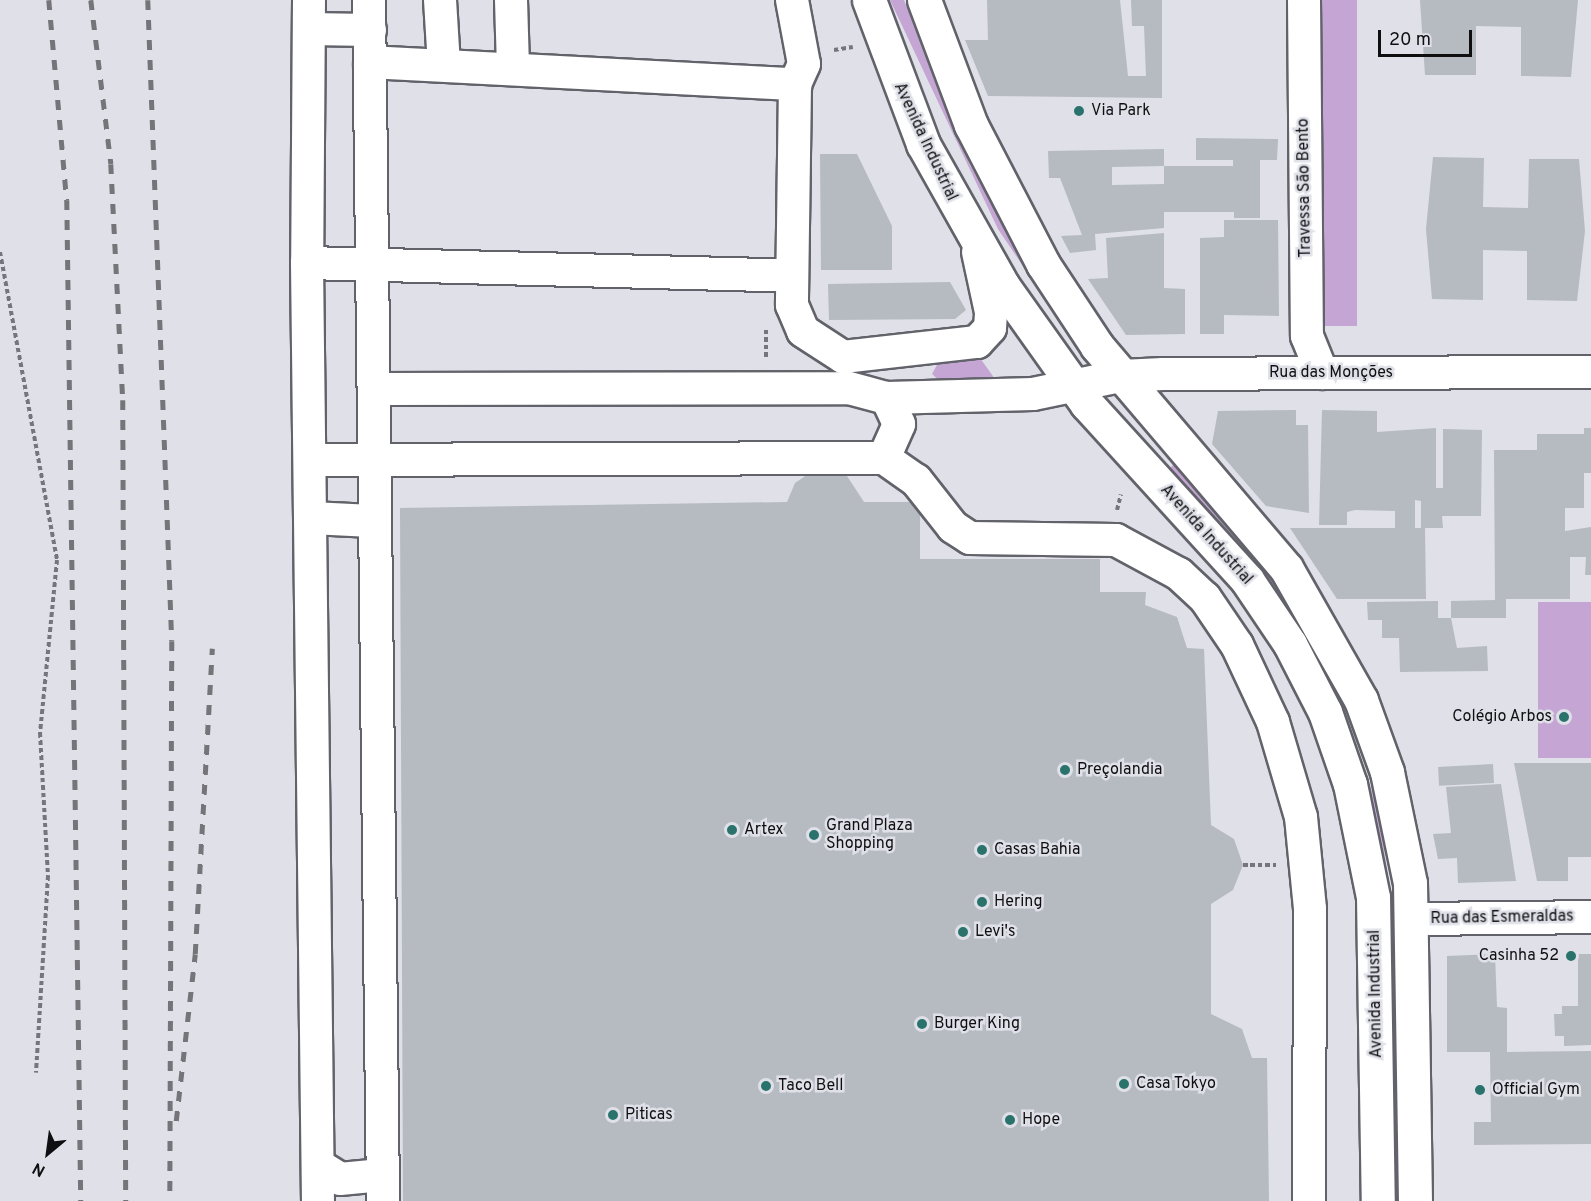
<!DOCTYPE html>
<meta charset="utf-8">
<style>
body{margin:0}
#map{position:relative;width:1591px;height:1201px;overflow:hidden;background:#dfe0e8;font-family:Overpass,sans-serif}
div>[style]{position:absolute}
.green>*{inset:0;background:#c4a5d3;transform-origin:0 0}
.building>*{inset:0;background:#b6bac1;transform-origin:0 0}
.path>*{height:4px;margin-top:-2px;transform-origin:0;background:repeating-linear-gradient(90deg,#75757b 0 4.5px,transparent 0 7.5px)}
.roads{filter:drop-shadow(2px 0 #62636a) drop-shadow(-2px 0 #62636a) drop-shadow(0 2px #62636a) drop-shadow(0 -2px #62636a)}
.minor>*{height:32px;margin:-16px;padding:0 16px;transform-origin:16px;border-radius:16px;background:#fff}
.major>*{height:33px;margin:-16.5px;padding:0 16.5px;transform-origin:16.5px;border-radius:16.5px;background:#fff}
.rail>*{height:4.5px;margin-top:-2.25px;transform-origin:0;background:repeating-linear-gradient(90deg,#747479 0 10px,transparent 0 20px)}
.dots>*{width:16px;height:16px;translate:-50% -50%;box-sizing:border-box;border:3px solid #dfe0e8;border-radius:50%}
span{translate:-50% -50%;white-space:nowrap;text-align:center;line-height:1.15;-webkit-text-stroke:5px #dfe0e8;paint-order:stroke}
.poi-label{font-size:16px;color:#0f0f12}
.left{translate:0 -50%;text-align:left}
.right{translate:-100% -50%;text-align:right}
.street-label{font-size:16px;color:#0f0f12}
.north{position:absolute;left:18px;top:1123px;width:60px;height:60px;-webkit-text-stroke:4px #dfe0e8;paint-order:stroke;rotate:209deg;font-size:16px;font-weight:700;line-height:24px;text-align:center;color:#0f0f12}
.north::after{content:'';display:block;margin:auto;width:21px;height:27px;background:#0f0f12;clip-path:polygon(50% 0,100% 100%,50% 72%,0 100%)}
.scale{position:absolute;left:1378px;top:30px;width:94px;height:27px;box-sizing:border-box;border:3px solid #0f0f12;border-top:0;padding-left:8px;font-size:18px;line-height:21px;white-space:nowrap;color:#0f0f12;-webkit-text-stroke:4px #dfe0e8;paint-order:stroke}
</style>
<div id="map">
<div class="green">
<i style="clip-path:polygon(890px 0,904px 0,970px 165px,1074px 342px,998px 229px)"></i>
<i style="left:1322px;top:0;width:35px;height:326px"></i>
<i style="clip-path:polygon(980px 358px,995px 379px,941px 382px,932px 374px,938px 363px)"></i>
<i style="clip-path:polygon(1175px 463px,1279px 586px,1335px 684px,1378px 809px,1400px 957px,1394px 957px,1371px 810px,1317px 661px,1256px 563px,1170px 468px)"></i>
<i style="left:1538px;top:602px;width:53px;height:156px"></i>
<i style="left:1394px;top:982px;width:6px;height:219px"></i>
</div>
<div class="building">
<i style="clip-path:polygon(987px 0,1120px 0,1128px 76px,1146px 76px,1144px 26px,1132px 26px,1131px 0,1162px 0,1162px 98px,988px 96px,965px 40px,988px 40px)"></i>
<i style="clip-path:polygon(1420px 0,1578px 0,1571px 77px,1521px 76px,1521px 27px,1476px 26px,1476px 75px,1425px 75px)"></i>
<i style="clip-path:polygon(1196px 138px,1278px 139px,1277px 160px,1260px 160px,1260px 218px,1234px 218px,1234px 212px,1164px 212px,1164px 228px,1095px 234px,1096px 250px,1070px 253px,1061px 236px,1082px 235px,1060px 178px,1049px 178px,1048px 151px,1164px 149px,1164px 166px,1112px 167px,1112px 185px,1164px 184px,1164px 166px,1233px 166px,1233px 160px,1196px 160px)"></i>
<i style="clip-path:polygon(820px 154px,857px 154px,892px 226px,892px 270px,821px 270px)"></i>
<i style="clip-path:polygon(1433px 157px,1484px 158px,1483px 207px,1528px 208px,1529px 159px,1579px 159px,1585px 231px,1577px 301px,1527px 300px,1527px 251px,1483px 250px,1483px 300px,1432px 299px,1426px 229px)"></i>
<i style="clip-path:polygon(1224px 220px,1278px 220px,1279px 316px,1224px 315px,1224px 334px,1200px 334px,1200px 238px,1224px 237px)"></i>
<i style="clip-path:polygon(1164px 233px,1164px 288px,1185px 289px,1185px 334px,1126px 335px,1088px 279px,1108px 278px,1106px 238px)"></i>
<i style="clip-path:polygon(950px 282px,966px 310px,955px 319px,829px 320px,828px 284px)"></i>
<i style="clip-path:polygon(1296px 410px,1296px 425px,1308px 425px,1309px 513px,1266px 506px,1212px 444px,1218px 411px)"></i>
<i style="clip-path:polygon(evenodd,1322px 410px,1377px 411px,1377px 432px,1436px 428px,1436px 488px,1443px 488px,1443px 429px,1482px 430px,1481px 516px,1442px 516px,1443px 528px,1425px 528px,1426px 599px,1337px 599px,1290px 528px,1395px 528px,1395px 511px,1355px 510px,1347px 512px,1347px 525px,1319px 525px,1322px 410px,1415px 500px,1421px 501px,1421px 528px,1415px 528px,1415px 500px)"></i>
<i style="clip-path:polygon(1584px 428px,1591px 428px,1591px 473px,1584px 473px,1584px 508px,1565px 508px,1565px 531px,1591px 527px,1591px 575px,1585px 575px,1586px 557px,1570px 557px,1570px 599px,1506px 599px,1506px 618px,1451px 618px,1451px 601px,1495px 600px,1494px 450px,1537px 450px,1537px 434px,1584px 434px)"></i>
<i style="clip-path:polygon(814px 470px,847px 476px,864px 502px,920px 502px,920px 559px,1100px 559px,1100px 592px,1146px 592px,1145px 605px,1177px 617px,1187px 648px,1204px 649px,1211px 825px,1234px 839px,1243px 865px,1233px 890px,1211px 904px,1211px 1014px,1242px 1029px,1252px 1058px,1267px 1058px,1269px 1201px,403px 1201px,400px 508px,787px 502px,795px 483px)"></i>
<i style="clip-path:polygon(1438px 601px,1438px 618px,1451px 618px,1457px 648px,1487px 646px,1488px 671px,1400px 672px,1399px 638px,1382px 638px,1382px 620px,1368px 620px,1367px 602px)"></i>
<i style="clip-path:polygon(1514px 763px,1591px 763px,1591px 857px,1568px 857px,1568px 881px,1537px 881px)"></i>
<i style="left:1493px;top:764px;width:19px;height:55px;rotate:87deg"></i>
<i style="clip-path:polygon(1501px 784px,1516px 881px,1458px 883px,1457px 858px,1438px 859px,1433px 834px,1451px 833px,1446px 787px)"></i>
<i style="clip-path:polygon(1495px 954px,1497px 1007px,1507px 1008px,1507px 1052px,1591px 1051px,1591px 1144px,1474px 1145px,1474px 1122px,1491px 1122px,1490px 1052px,1447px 1052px,1447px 956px)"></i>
<i style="clip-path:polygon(1578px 954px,1591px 954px,1591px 1045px,1564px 1046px,1564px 1036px,1555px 1036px,1554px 1014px,1562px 1014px,1562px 1006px,1578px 1006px)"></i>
</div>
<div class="path">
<i style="left:834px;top:50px;width:19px;rotate:-9deg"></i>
<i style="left:0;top:252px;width:313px;rotate:79.5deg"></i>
<i style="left:57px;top:560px;width:174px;rotate:95.6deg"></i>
<i style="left:40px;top:733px;width:143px;rotate:86.8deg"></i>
<i style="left:48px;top:876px;width:197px;rotate:93.5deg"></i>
<i style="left:766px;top:357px;width:29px;rotate:-90deg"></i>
<i style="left:1117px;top:510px;width:16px;rotate:-76deg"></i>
<i style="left:1243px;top:865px;width:33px"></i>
</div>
<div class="roads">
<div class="minor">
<i style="left:309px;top:0;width:263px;rotate:90.4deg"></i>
<i style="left:307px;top:263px;width:938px;rotate:89.33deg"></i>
<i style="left:369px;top:0;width:1201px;rotate:89.33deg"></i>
<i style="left:440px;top:0;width:65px;rotate:86.5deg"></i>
<i style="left:511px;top:0;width:68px;rotate:88.3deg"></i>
<i style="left:792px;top:0;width:65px;rotate:79.4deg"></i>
<i style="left:804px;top:64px;width:22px;rotate:114deg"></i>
<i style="left:795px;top:84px;width:221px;rotate:90.8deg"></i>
<i style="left:792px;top:305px;width:28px;rotate:67deg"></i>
<i style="left:803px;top:331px;width:48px;rotate:33deg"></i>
<i style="left:843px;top:357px;width:135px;rotate:-6.4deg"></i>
<i style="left:977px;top:342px;width:19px;rotate:-47deg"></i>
<i style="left:990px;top:328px;width:16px;rotate:-86deg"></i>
<i style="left:991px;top:312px;width:61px;rotate:-102.2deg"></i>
<i style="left:1304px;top:0;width:336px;rotate:89.5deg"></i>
<i style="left:1307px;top:336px;width:40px;rotate:68deg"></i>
<i style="left:310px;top:29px;width:60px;rotate:1deg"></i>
<i style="left:370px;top:62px;width:426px;rotate:3deg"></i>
<i style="left:307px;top:263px;width:484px;rotate:1.5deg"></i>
<i style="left:376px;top:389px;width:473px;rotate:-0.1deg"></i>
<i style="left:849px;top:388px;width:39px;rotate:15deg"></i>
<i style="left:887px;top:398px;width:146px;rotate:-1.6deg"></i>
<i style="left:1033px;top:394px;width:90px;rotate:-11.6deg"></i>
<i style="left:1121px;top:376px;width:42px;rotate:-2.7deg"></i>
<i style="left:1163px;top:374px;width:428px;rotate:-0.3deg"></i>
<i style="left:884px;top:458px;width:37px;rotate:-66deg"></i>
<i style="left:899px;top:424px;width:29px;rotate:-115deg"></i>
<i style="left:312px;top:460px;width:572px;rotate:-0.2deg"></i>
<i style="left:884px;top:458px;width:39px;rotate:35deg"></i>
<i style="left:916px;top:480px;width:60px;rotate:51.8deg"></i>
<i style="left:953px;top:527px;width:20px;rotate:33deg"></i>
<i style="left:970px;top:538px;width:146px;rotate:0.8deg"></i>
<i style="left:1116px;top:540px;width:72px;rotate:28.4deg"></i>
<i style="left:1179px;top:574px;width:35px;rotate:43deg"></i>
<i style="left:1205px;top:598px;width:57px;rotate:55.8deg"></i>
<i style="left:1237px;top:645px;width:85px;rotate:64.9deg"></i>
<i style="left:1273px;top:722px;width:99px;rotate:73.6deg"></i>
<i style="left:1301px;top:817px;width:92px;rotate:84.4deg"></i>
<i style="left:1310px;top:909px;width:292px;rotate:90.2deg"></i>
<i style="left:312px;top:518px;width:59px;rotate:2.9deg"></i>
<i style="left:1413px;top:919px;width:178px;rotate:-0.6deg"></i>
<i style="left:318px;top:1165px;width:26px;rotate:32deg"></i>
<i style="left:340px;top:1179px;width:42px;rotate:-5.4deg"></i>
</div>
<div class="major">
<i style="left:869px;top:0;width:154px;rotate:69.4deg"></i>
<i style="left:923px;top:144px;width:163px;rotate:60.6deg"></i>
<i style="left:1003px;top:286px;width:145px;rotate:54.6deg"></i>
<i style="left:1087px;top:404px;width:238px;rotate:47.7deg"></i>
<i style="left:1247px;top:580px;width:77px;rotate:56.1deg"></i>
<i style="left:1290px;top:644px;width:76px;rotate:62.8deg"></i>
<i style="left:1325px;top:712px;width:76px;rotate:70.9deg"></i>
<i style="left:1350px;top:784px;width:115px;rotate:78.5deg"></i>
<i style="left:1373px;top:897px;width:304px;rotate:89.1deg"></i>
<i style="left:924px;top:0;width:134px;rotate:69.4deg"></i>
<i style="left:971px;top:125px;width:157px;rotate:62.6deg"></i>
<i style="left:1043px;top:264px;width:98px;rotate:56.6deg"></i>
<i style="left:1097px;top:346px;width:292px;rotate:49.6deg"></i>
<i style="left:1286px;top:568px;width:152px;rotate:60.4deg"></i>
<i style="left:1361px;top:700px;width:77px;rotate:70.1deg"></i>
<i style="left:1387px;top:772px;width:113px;rotate:78.3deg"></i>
<i style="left:1410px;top:883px;width:318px;rotate:89.1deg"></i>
</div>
</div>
<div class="rail">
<i style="left:49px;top:0;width:201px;rotate:84.9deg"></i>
<i style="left:67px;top:200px;width:1001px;rotate:89.2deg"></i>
<i style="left:91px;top:0;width:165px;rotate:83deg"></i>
<i style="left:111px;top:164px;width:236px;rotate:87.1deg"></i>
<i style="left:123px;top:400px;width:801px;rotate:89.79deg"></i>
<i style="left:148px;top:0;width:641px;rotate:87.86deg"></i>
<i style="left:172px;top:641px;width:560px;rotate:90.2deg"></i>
<i style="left:176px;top:1121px;width:168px;rotate:-83.5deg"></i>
<i style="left:195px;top:954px;width:306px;rotate:-86.8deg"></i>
</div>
<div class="dots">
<i style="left:1079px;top:111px;background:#2a736d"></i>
<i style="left:1564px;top:717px;background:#2a736d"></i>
<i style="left:1065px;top:770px;background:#2a736d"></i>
<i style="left:732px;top:830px;background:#2a736d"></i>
<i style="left:814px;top:835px;background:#2a736d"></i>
<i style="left:982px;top:850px;background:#2a736d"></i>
<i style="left:982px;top:902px;background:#2a736d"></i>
<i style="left:963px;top:932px;background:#2a736d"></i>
<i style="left:1571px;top:956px;background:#2a736d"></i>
<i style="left:922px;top:1024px;background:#2a736d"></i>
<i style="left:1124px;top:1084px;background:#2a736d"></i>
<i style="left:766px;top:1086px;background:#2a736d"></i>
<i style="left:1480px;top:1090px;background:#2a736d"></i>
<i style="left:613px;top:1115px;background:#2a736d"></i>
<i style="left:1010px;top:1120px;background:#2a736d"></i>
</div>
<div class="poi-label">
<span class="left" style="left:1091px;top:111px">Via Park</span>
<span class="right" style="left:1552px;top:717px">Colégio Arbos</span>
<span class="left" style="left:1077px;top:770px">Preçolandia</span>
<span class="left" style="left:826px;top:835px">Grand Plaza<br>Shopping</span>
<span class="left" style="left:744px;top:830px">Artex</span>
<span class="left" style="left:994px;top:850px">Casas Bahia</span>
<span class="left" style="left:994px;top:902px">Hering</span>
<span class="left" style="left:975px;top:932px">Levi's</span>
<span class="right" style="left:1559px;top:956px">Casinha 52</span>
<span class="left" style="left:934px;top:1024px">Burger King</span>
<span class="left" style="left:1136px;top:1084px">Casa Tokyo</span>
<span class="left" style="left:778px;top:1086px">Taco Bell</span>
<span class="left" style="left:1492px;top:1090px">Official Gym</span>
<span class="left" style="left:625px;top:1115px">Piticas</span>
<span class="left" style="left:1022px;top:1120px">Hope</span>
</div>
<div class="street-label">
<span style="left:925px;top:142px;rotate:65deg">Avenida Industrial</span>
<span style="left:1305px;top:188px;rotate:-91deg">Travessa São Bento</span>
<span style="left:1331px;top:373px">Rua das Monções</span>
<span style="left:1206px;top:535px;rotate:48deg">Avenida Industrial</span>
<span style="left:1502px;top:918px;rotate:-1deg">Rua das Esmeraldas</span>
<span style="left:1376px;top:994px;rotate:-91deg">Avenida Industrial</span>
</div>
<div class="north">N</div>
<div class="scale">20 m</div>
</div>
